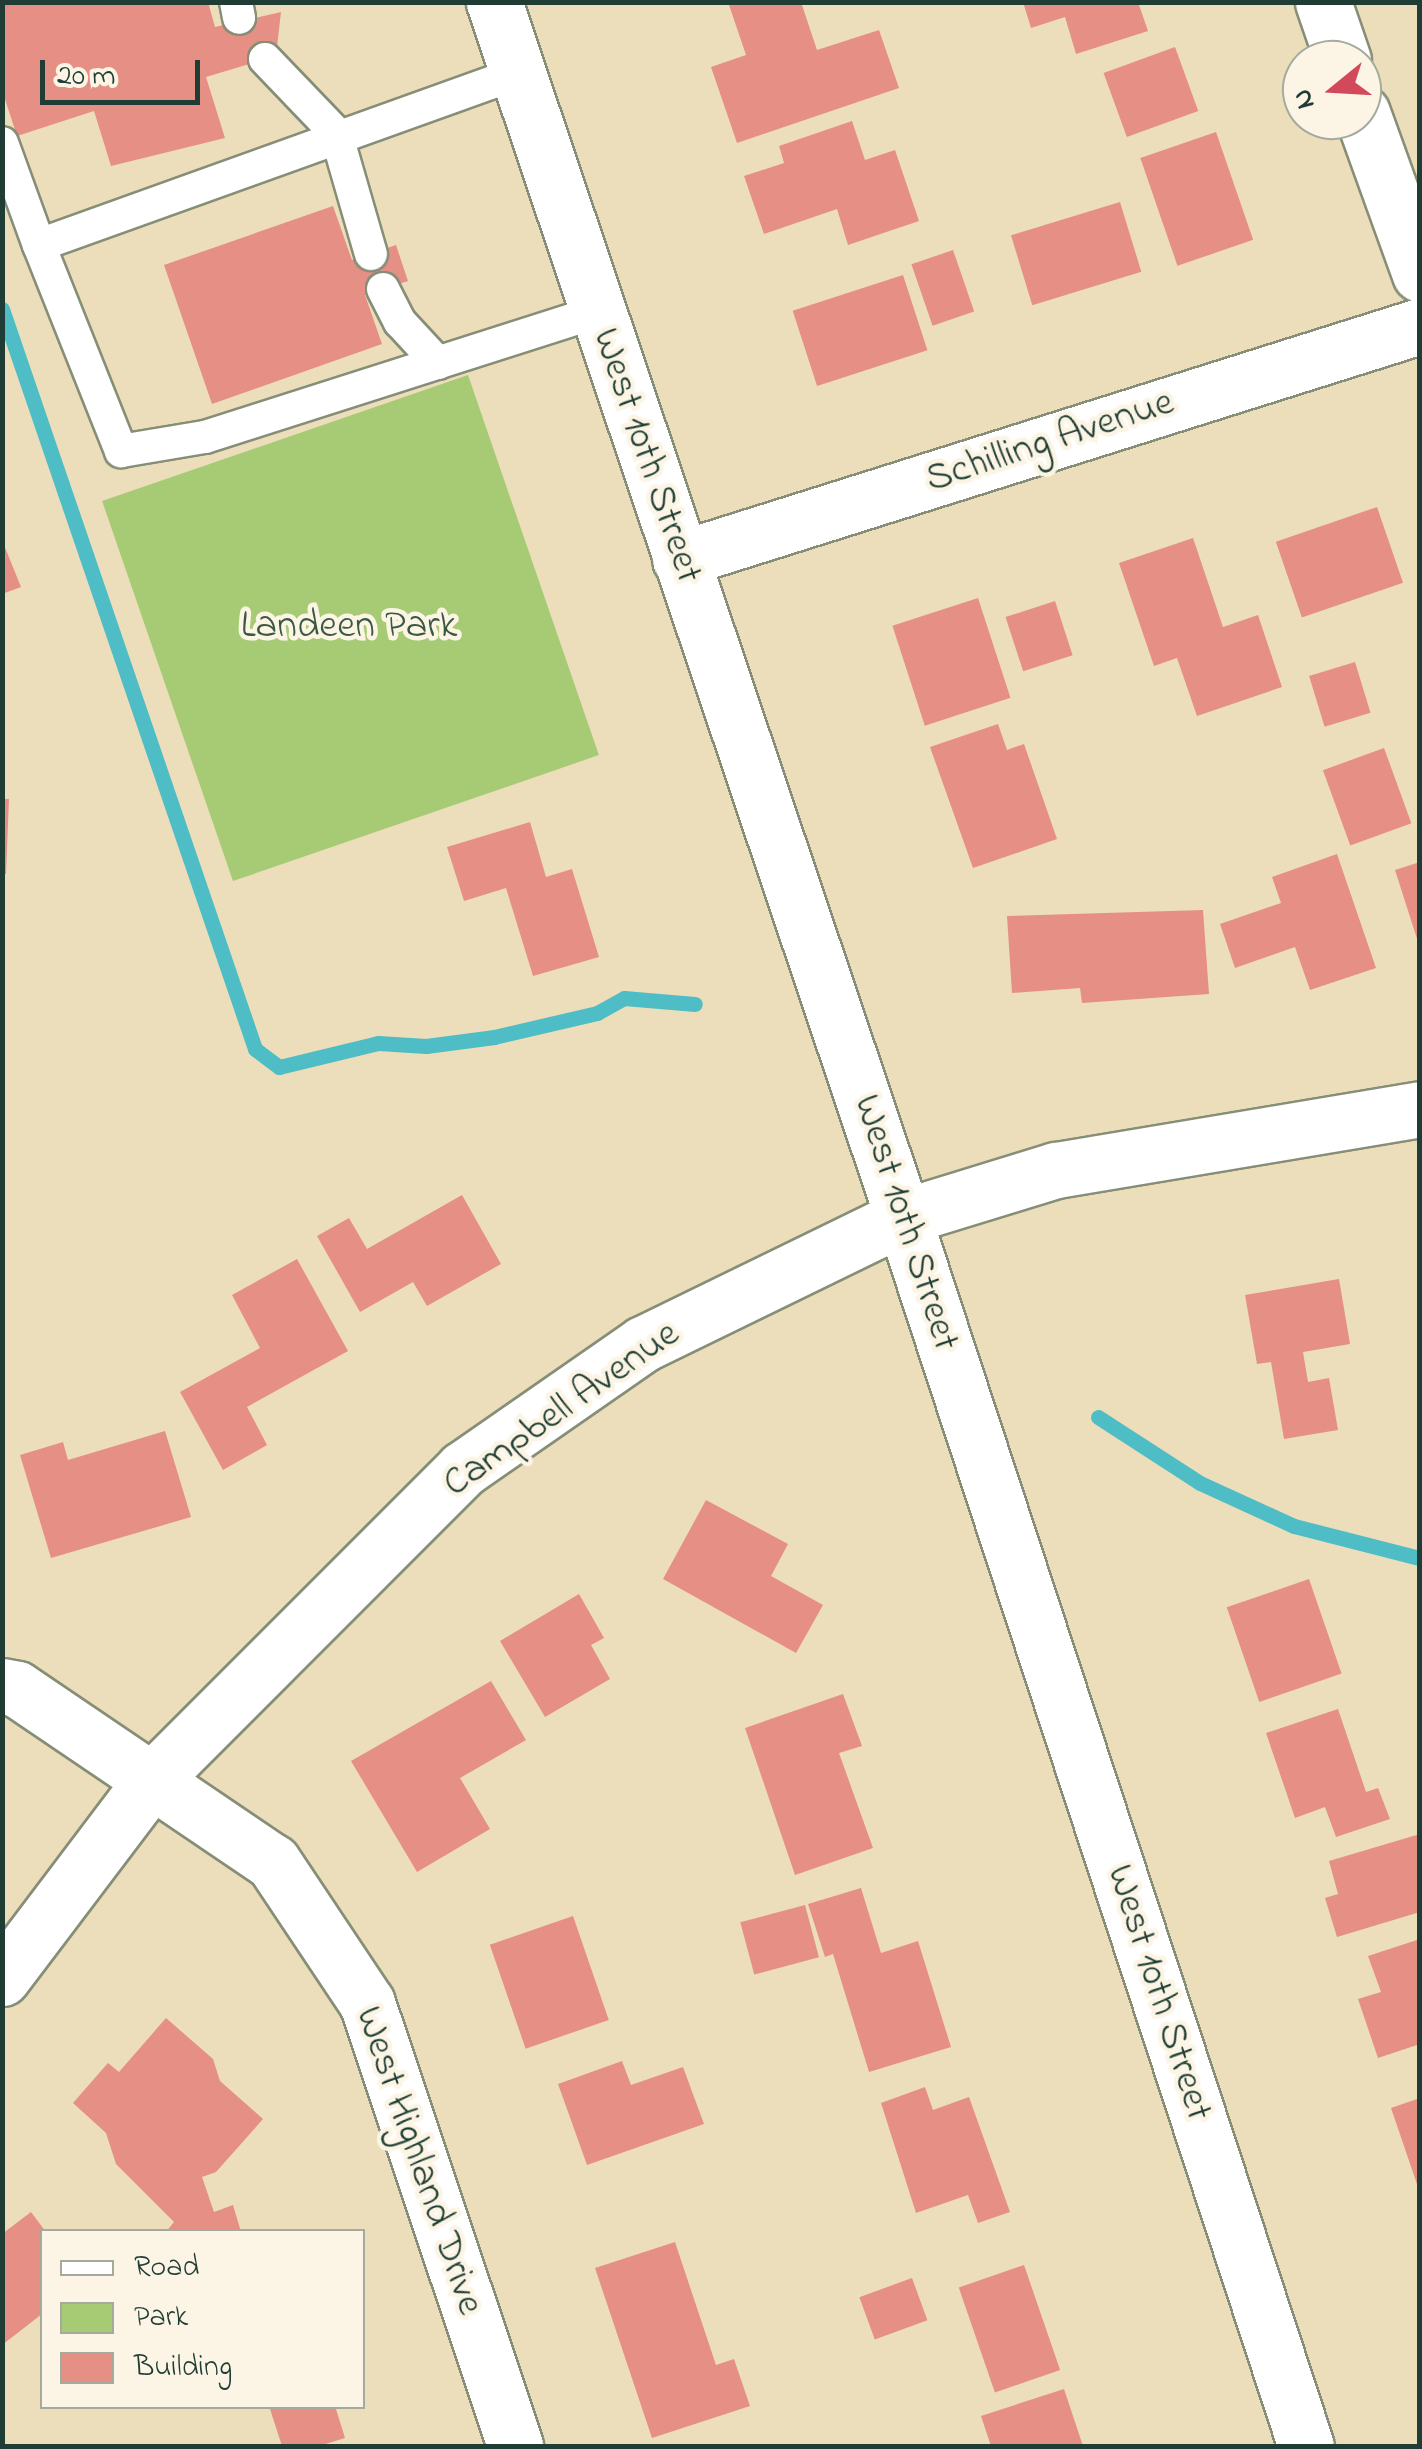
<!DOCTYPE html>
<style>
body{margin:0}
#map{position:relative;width:1422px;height:2449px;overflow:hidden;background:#ecdeba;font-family:"Indie Flower",sans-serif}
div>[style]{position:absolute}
.green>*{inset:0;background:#a7cb75;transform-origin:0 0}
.stream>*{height:15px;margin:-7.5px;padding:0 7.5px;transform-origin:7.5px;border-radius:7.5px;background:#4ebdc5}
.building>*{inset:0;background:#e68f85;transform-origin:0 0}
.roads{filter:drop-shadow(2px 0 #868e77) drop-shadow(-2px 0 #868e77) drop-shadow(0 2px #868e77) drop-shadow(0 -2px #868e77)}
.service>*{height:32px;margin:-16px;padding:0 16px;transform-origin:16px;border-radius:16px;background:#fff}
.minor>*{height:55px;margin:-27.5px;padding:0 27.5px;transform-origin:27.5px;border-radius:27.5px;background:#fff}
span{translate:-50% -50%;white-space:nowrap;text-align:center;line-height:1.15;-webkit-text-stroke:9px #fcf5e5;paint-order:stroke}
.street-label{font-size:40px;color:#1f3d34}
.park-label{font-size:40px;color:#3a5941}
.frame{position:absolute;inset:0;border:5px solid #1f3d34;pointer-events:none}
.legend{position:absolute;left:40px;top:2229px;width:325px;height:180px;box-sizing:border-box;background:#fcf5e5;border:2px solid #a4ab9e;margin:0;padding:12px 18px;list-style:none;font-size:30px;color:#1f3d34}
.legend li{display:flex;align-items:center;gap:20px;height:50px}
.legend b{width:50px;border:2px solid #a4ab9e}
.north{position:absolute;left:1282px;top:40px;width:100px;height:100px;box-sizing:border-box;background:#fcf5e5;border:2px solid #a4ab9e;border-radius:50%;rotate:252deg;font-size:28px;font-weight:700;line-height:40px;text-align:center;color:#1f3d34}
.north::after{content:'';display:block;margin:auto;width:35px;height:45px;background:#d1495b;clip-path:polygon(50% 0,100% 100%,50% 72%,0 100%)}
.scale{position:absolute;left:40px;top:60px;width:160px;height:45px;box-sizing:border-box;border:5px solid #1f3d34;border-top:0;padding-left:12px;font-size:30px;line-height:35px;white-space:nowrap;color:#1f3d34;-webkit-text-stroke:8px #fcf5e5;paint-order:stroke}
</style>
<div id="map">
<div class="green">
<i style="left:468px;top:375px;width:402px;height:387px;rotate:71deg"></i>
</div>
<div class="stream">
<i style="left:2px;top:309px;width:782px;rotate:71.12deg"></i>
<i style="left:255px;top:1049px;width:30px;rotate:37deg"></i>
<i style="left:279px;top:1067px;width:102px;rotate:-13.6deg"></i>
<i style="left:378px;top:1043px;width:48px;rotate:3.6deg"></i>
<i style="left:426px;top:1046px;width:69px;rotate:-7.5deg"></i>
<i style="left:494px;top:1037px;width:106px;rotate:-13.1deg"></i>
<i style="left:597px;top:1013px;width:31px;rotate:-29deg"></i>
<i style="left:624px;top:998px;width:71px;rotate:4.8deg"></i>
<i style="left:1098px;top:1417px;width:121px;rotate:32.9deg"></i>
<i style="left:1200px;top:1483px;width:103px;rotate:24.6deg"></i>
<i style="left:1294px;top:1526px;width:130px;rotate:14.3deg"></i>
</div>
<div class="building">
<i style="clip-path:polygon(2px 2px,208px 2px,215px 27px,281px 12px,276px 56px,206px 77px,225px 138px,111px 166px,94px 111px,17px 136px,2px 90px)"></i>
<i style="clip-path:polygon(728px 2px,801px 2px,817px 50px,879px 30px,899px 88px,737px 143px,711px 67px,746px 55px)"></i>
<i style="clip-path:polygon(1023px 2px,1138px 2px,1148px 31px,1076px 54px,1065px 17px,1031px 28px)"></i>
<i style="left:1175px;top:47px;width:68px;height:76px;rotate:70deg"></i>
<i style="clip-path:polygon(852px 121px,865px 160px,895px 150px,919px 221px,848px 245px,837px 209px,764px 234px,744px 176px,784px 163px,779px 146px)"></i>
<i style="left:1216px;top:132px;width:114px;height:80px;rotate:71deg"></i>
<i style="left:1120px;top:202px;width:73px;height:114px;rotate:73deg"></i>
<i style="clip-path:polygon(333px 206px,352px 260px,396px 245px,408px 281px,365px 295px,382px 344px,212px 404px,164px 265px)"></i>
<i style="left:953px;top:250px;width:65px;height:44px;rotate:71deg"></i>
<i style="left:903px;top:275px;width:79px;height:116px;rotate:72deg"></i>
<i style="left:1377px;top:507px;width:80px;height:107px;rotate:71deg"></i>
<i style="clip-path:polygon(1193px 538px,1223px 627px,1258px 615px,1282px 687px,1197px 716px,1177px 658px,1154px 666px,1119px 563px)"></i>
<i style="clip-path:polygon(2px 540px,21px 587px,2px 594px)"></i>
<i style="left:978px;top:598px;width:105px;height:90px;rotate:72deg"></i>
<i style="left:1055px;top:601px;width:57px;height:52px;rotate:72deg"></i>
<i style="left:1355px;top:662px;width:53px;height:48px;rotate:73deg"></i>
<i style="clip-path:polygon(998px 724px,1007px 750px,1024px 744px,1057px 839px,973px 868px,930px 747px)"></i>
<i style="left:1384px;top:748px;width:80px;height:65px;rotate:70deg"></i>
<i style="clip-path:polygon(2px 799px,9px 799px,6px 874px,2px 874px)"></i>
<i style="clip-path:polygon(530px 822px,546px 877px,572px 869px,599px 957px,533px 976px,506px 888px,464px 901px,447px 847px)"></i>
<i style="clip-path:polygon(1337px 854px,1376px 968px,1310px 990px,1295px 947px,1235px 968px,1220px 924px,1281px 903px,1272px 877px)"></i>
<i style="clip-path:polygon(1420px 862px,1420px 945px,1419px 945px,1395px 870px)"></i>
<i style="clip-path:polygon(1203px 910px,1209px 994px,1082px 1003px,1080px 988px,1012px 993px,1007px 916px)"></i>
<i style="clip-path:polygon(462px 1195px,501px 1264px,427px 1306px,413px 1282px,360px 1312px,317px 1236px,349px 1218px,367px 1249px)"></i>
<i style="clip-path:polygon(297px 1259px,348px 1351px,247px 1407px,267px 1445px,223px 1470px,180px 1392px,260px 1348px,232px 1295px)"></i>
<i style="clip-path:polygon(1339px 1279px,1350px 1344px,1303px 1352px,1308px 1382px,1329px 1378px,1338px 1430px,1284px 1439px,1271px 1362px,1257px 1364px,1245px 1295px)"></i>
<i style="clip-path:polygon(165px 1431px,191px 1517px,51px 1558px,20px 1455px,63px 1442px,68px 1460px)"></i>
<i style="clip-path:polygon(706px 1500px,788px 1544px,771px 1576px,823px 1605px,796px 1653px,663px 1579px)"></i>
<i style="left:1309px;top:1579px;width:100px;height:87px;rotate:71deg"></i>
<i style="clip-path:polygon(579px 1594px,604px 1638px,591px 1645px,610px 1679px,545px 1717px,500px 1641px)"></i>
<i style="clip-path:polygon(491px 1681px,526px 1740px,460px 1778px,490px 1829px,417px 1872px,351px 1761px)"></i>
<i style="clip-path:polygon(843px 1694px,862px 1746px,839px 1753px,873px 1848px,795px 1875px,745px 1728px)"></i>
<i style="clip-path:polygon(1338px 1709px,1366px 1792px,1378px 1788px,1390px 1819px,1336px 1837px,1325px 1807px,1295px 1818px,1266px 1733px)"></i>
<i style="clip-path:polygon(1420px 1834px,1420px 1912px,1337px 1937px,1325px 1898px,1338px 1894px,1329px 1861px)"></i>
<i style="clip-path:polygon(861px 1888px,881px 1953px,918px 1941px,951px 2047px,869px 2072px,833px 1954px,825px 1957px,808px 1904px)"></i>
<i style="left:805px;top:1905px;width:54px;height:67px;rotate:75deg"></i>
<i style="left:573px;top:1916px;width:110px;height:88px;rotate:71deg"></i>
<i style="clip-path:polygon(1420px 1939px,1420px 2044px,1378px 2058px,1358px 1999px,1381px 1992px,1368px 1956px)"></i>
<i style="clip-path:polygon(166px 2018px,213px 2059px,220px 2081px,263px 2119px,216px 2172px,202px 2177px,214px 2212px,233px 2205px,241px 2232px,166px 2232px,174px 2222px,116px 2164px,106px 2133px,73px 2103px,108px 2063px,119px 2072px)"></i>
<i style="clip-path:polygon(622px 2061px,631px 2085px,683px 2067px,704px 2124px,587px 2165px,558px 2084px)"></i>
<i style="clip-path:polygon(925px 2087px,933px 2110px,969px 2097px,1010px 2212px,978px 2223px,968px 2195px,916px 2213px,881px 2103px)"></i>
<i style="clip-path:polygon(1420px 2098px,1420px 2190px,1419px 2190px,1391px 2108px)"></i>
<i style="clip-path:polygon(31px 2212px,46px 2232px,42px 2314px,2px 2345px,2px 2234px)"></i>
<i style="clip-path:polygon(675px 2242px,716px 2365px,734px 2359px,750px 2406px,652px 2438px,595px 2268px)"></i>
<i style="left:1024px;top:2265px;width:111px;height:69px;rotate:71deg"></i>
<i style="left:912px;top:2278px;width:45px;height:56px;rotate:70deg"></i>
<i style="clip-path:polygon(1064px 2389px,1083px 2446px,991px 2446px,981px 2416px)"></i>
<i style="clip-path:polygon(269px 2406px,335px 2406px,345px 2438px,319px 2446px,282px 2446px)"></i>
</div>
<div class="roads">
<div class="service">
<i style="left:236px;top:2px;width:16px;rotate:79deg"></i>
<i style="left:265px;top:59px;width:103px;rotate:46.2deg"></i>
<i style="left:336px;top:133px;width:126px;rotate:73.9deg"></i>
<i style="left:2px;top:143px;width:109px;rotate:70.1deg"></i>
<i style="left:39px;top:245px;width:509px;rotate:-19.75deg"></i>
<i style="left:39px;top:245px;width:222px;rotate:68.3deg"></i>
<i style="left:121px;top:451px;width:85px;rotate:-9.5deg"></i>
<i style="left:205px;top:437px;width:411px;rotate:-17.7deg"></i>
<i style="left:383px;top:289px;width:37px;rotate:63deg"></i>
<i style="left:400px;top:322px;width:56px;rotate:47.2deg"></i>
</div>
<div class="minor">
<i style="left:494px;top:2px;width:1282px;rotate:71.4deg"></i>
<i style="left:903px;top:1217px;width:1293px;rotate:71.85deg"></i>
<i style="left:1323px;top:2px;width:61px;rotate:71deg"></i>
<i style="left:1362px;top:113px;width:171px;rotate:70.2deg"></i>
<i style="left:680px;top:559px;width:776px;rotate:-17.48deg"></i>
<i style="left:2px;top:1686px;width:15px;rotate:11deg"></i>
<i style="left:17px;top:1689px;width:309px;rotate:34.1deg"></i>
<i style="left:273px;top:1862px;width:169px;rotate:56.3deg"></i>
<i style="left:367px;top:2003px;width:467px;rotate:71.5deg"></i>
<i style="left:2px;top:1978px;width:248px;rotate:-52.9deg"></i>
<i style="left:152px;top:1780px;width:440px;rotate:-45deg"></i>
<i style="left:463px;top:1469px;width:219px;rotate:-34.8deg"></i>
<i style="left:643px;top:1344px;width:289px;rotate:-26deg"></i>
<i style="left:903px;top:1217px;width:160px;rotate:-17.1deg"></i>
<i style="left:1056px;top:1170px;width:369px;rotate:-9.5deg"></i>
</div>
</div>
<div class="street-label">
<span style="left:1050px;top:442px;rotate:-18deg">Schilling Avenue</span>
<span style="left:646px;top:456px;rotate:71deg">West 10th Street</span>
<span style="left:905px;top:1223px;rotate:72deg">West 10th Street</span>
<span style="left:562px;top:1410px;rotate:-35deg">Campbell Avenue</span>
<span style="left:1158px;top:1993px;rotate:72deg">West 10th Street</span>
<span style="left:418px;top:2161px;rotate:71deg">West Highland Drive</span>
</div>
<div class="park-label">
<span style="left:349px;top:627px">Landeen Park</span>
</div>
<div class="frame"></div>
<ul class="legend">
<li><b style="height:12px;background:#fff"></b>Road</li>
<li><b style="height:28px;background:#a7cb75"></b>Park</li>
<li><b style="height:28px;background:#e68f85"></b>Building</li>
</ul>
<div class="north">N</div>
<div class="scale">20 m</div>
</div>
